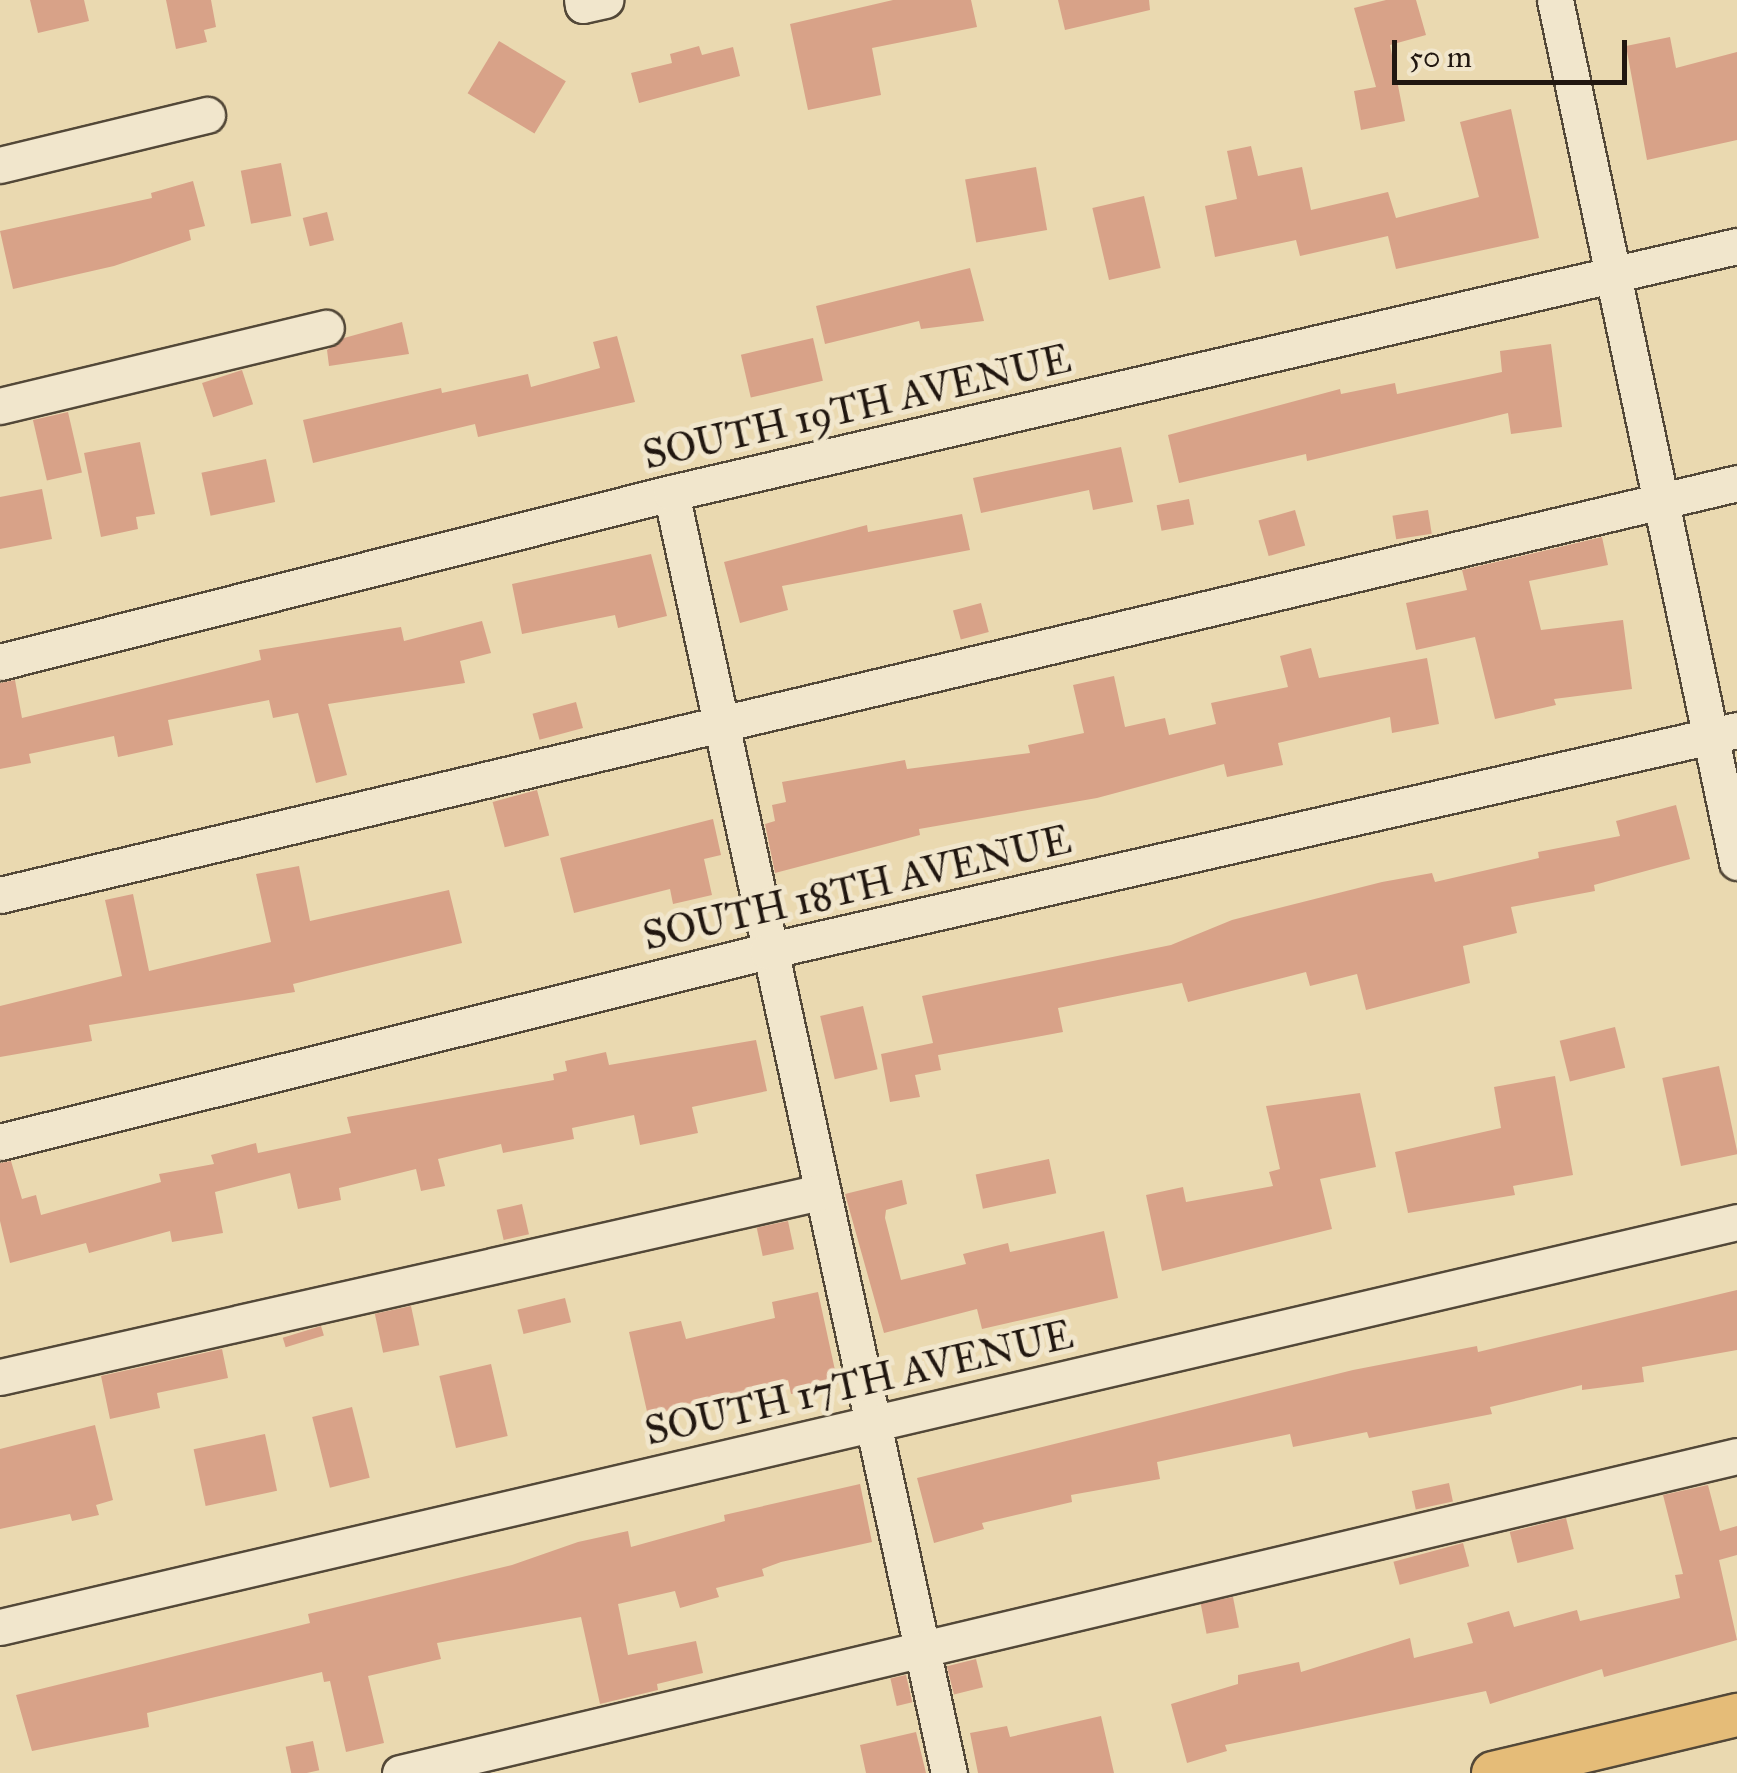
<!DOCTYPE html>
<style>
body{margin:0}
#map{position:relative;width:1737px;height:1773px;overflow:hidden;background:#ead9b0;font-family:"IM FELL Great Primer",serif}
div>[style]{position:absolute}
.building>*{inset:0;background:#d8a288;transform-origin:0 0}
.roads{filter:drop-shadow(2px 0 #534838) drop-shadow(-2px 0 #534838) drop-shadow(0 2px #534838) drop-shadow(0 -2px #534838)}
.minor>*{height:35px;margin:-17.5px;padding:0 17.5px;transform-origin:17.5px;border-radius:17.5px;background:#f1e6cc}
.major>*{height:42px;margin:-21px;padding:0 21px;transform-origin:21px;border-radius:21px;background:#e5bc78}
span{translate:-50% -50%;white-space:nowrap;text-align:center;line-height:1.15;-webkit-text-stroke:10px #f1e6cc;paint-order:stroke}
.street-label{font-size:40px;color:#211710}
.scale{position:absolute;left:1392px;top:40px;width:235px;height:45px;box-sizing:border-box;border:5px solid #211710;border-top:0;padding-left:12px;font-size:30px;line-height:35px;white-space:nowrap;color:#211710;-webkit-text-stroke:8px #f1e6cc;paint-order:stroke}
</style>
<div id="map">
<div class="building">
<i style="clip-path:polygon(30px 0,84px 0,89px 21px,38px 33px)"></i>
<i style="clip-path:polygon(166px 0,211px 0,216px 27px,204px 30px,207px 42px,176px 49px)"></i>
<i style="clip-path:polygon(893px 0,971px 0,977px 27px,872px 48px,881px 95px,808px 110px,790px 24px)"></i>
<i style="clip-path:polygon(1058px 0,1149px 0,1150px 10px,1065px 30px)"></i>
<i style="clip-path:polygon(1386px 0,1416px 0,1426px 35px,1390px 45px,1405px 121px,1361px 130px,1354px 91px,1376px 87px,1354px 8px)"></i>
<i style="clip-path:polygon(1670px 37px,1676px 68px,1737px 52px,1737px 140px,1647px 160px,1626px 46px)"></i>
<i style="left:499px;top:41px;width:78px;height:61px;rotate:31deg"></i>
<i style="clip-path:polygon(699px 46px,702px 55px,733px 47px,740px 76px,639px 103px,631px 73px,672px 63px,670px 54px)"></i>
<i style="clip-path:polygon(1511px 109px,1539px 238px,1396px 269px,1388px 236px,1300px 256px,1296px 240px,1215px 257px,1205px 206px,1237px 199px,1227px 151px,1251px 146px,1258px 176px,1302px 167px,1311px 210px,1388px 192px,1396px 218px,1479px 197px,1460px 122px)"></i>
<i style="left:281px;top:163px;width:54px;height:41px;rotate:79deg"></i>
<i style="left:1036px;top:167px;width:64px;height:72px;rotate:80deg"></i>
<i style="clip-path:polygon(193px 181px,205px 226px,189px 230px,191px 240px,114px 266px,13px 289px,0 231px,152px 198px,151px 193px)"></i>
<i style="left:1144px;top:196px;width:74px;height:53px;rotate:77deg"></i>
<i style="left:327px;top:212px;width:29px;height:25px;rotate:76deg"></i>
<i style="clip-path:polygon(970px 268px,984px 321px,921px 329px,919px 321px,825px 344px,816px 306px)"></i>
<i style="clip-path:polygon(402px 322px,409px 354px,329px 366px,327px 350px,344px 338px)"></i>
<i style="clip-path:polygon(617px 336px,635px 402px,478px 437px,475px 424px,313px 463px,303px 420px,441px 388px,442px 393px,528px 374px,531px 387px,600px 368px,593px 342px)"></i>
<i style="left:813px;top:338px;width:44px;height:74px;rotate:77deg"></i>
<i style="clip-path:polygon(1551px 344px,1562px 427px,1511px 434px,1508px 413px,1307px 461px,1306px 454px,1179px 483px,1168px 435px,1340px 389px,1341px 394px,1395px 383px,1397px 394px,1502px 372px,1500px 351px)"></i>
<i style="left:242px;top:370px;width:36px;height:42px;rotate:72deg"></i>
<i style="left:68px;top:412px;width:62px;height:36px;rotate:77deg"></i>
<i style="clip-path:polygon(140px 442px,155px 514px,136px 517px,138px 529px,101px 537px,84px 453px)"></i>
<i style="clip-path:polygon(1121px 447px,1133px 502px,1093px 510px,1089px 490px,981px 513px,973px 478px)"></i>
<i style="left:266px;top:459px;width:44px;height:66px;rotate:78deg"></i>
<i style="clip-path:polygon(42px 489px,52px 539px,0 549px,0 497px)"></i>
<i style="left:1189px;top:499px;width:26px;height:33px;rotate:79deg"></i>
<i style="left:1295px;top:510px;width:37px;height:38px;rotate:74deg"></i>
<i style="left:1428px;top:510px;width:24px;height:36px;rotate:81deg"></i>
<i style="clip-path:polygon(962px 514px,970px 550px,782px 586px,788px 610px,740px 623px,724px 562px,867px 525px,868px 532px)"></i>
<i style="clip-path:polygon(1602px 537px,1608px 565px,1529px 581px,1541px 630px,1623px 620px,1632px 689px,1554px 699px,1556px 705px,1495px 719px,1475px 637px,1416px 650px,1406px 603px,1467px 590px,1462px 570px)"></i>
<i style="clip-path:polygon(651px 554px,667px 616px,618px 628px,615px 615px,522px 634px,512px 584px)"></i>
<i style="left:981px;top:603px;width:30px;height:29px;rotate:75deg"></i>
<i style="clip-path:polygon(482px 621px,491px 653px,460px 661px,465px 683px,328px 704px,347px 775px,316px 783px,298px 713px,273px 718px,269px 700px,168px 720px,173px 745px,118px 757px,114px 736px,29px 754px,31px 763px,0 769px,0 683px,15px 680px,22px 718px,261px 660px,259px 650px,401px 627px,404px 641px)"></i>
<i style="clip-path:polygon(1311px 648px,1319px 678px,1427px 658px,1439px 724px,1392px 733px,1390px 717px,1278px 743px,1283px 765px,1227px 777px,1224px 764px,1097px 798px,919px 829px,920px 835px,775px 873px,765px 824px,775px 821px,772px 805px,786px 802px,782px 782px,905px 760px,907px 769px,1030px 753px,1028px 745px,1084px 733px,1073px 685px,1114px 676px,1125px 727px,1165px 718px,1169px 735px,1216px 724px,1211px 703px,1288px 687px,1280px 656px)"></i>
<i style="left:576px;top:702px;width:27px;height:45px;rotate:75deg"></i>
<i style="left:537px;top:790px;width:47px;height:46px;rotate:75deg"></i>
<i style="clip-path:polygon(1676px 805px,1690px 859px,1594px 885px,1595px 891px,1511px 907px,1517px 933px,1463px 946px,1470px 983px,1366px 1010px,1357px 974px,1310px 986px,1306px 972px,1188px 1002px,1182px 983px,1058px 1008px,1063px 1032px,938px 1055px,941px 1070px,915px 1075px,920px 1097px,890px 1102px,881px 1054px,933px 1043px,922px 996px,1171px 945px,1232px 920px,1382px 882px,1432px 873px,1435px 882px,1539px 858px,1538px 852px,1620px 836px,1616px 821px)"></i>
<i style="clip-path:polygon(713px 819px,721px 855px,704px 859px,712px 895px,673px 904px,670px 889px,574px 913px,560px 858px)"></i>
<i style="clip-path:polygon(299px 866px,310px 921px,449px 890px,462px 943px,293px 984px,295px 992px,89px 1025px,92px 1041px,0 1057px,0 1006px,122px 976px,105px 900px,133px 894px,149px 971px,271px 942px,256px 874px)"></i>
<i style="left:863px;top:1006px;width:65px;height:44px;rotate:77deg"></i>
<i style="left:1615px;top:1027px;width:42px;height:57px;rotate:76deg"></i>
<i style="clip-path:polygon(756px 1040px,767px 1091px,692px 1107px,698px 1133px,640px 1145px,634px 1115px,572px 1128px,574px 1139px,503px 1153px,501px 1144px,438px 1159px,445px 1186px,421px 1191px,416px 1169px,339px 1188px,341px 1200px,298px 1209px,290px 1173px,215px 1192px,223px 1233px,172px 1242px,170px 1231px,89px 1253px,86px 1243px,10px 1263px,0 1221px,0 1163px,11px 1161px,22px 1199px,36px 1195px,41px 1215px,161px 1182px,159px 1174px,214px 1164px,211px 1155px,256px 1143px,258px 1153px,351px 1133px,347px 1117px,554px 1080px,553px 1074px,567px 1071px,565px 1061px,606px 1052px,609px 1065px)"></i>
<i style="left:1719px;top:1066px;width:90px;height:58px;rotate:78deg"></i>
<i style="clip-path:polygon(1555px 1076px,1573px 1175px,1513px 1186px,1515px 1195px,1408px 1213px,1395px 1152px,1501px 1128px,1494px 1087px)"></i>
<i style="clip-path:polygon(1360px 1093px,1376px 1167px,1320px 1179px,1332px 1229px,1162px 1271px,1146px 1195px,1183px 1187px,1186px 1202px,1273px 1186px,1269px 1172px,1280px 1169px,1266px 1106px)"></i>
<i style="left:1049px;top:1159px;width:35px;height:75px;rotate:78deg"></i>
<i style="clip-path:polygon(902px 1180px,907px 1204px,886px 1210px,885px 1218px,901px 1280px,966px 1264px,963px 1254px,1008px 1243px,1010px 1252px,1104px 1231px,1118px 1298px,982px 1329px,977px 1309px,884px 1333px,845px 1194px)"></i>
<i style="left:522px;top:1204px;width:31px;height:26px;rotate:77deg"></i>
<i style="left:788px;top:1221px;width:29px;height:32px;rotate:78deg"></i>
<i style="clip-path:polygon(1737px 1290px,1737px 1350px,1642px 1367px,1644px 1382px,1582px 1390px,1582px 1385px,1490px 1407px,1492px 1414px,1369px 1438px,1367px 1432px,1293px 1447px,1290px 1434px,1157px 1462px,1160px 1479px,1071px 1495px,1072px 1502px,982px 1523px,984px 1529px,934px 1543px,917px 1478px,1353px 1370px,1477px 1346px,1478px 1352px)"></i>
<i style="clip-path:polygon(818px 1292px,838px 1384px,791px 1394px,788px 1380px,648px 1416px,629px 1332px,681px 1321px,686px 1339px,775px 1318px,772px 1302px)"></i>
<i style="left:565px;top:1298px;width:25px;height:49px;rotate:76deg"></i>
<i style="left:411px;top:1306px;width:40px;height:37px;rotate:78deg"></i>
<i style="left:321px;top:1326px;width:10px;height:40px;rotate:73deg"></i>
<i style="clip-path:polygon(222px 1349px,228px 1378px,157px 1393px,160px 1408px,110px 1419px,101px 1376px)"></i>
<i style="left:491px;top:1364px;width:74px;height:53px;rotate:77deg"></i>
<i style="left:352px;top:1407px;width:73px;height:41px;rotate:76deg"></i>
<i style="clip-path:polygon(95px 1425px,113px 1500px,96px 1505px,99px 1515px,72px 1521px,70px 1514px,0 1529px,0 1449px)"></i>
<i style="left:265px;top:1434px;width:58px;height:73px;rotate:78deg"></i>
<i style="left:1449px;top:1483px;width:19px;height:38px;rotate:78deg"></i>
<i style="clip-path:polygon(860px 1484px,872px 1542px,781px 1562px,762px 1569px,764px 1576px,716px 1588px,719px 1597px,680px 1608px,675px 1591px,618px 1604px,628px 1655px,696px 1641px,703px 1673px,657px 1684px,658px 1690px,600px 1704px,581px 1617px,437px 1643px,441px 1659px,368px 1676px,384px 1743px,346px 1752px,330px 1681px,324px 1682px,322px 1672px,147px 1713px,149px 1727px,32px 1751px,16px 1695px,310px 1623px,308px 1614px,512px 1565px,578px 1542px,628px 1531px,631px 1547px,725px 1521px,724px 1515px)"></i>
<i style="clip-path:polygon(1708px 1485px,1720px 1531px,1737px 1526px,1737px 1555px,1719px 1560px,1737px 1640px,1604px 1677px,1602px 1669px,1490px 1704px,1486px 1691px,1225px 1745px,1227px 1751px,1187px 1763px,1171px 1704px,1238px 1684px,1238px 1675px,1299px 1662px,1301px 1672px,1410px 1638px,1414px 1658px,1473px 1643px,1467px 1623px,1509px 1611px,1514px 1627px,1577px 1610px,1580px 1621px,1680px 1598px,1675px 1575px,1683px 1574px,1663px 1495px)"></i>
<i style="left:1566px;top:1518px;width:32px;height:58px;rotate:76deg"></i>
<i style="left:1463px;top:1543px;width:24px;height:72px;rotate:75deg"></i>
<i style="left:1233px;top:1597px;width:31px;height:33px;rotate:79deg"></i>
<i style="left:976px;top:1659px;width:29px;height:30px;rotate:76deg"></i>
<i style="left:906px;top:1675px;width:28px;height:16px;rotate:77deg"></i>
<i style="clip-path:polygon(1101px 1716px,1114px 1773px,978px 1773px,970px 1733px,1007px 1726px,1010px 1737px)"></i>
<i style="clip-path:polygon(916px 1732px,926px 1773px,866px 1773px,860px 1745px)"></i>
<i style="left:313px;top:1741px;width:30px;height:28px;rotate:78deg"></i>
</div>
<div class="roads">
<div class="minor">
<i style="left:582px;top:0;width:5px;rotate:79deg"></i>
<i style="left:583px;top:5px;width:23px;rotate:-13deg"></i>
<i style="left:1555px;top:0;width:881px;rotate:78.08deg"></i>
<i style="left:0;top:165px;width:213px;rotate:-13.6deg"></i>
<i style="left:0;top:406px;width:335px;rotate:-13.5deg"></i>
<i style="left:671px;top:493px;width:1310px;rotate:77.75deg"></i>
<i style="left:0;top:662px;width:692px;rotate:-14.14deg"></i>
<i style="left:671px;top:493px;width:1094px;rotate:-13.05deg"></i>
<i style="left:0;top:895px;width:1785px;rotate:-13.34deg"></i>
<i style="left:0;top:1142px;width:790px;rotate:-13.98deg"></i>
<i style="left:767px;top:951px;width:995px;rotate:-12.83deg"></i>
<i style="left:0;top:1377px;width:841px;rotate:-12.71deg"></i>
<i style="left:0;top:1627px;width:1784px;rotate:-13.12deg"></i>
<i style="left:400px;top:1773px;width:1374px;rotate:-13.34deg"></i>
</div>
<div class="major">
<i style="left:1493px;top:1773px;width:251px;rotate:-13.4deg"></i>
</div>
</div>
<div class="street-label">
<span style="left:857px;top:407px;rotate:-13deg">SOUTH 19TH AVENUE</span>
<span style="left:857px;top:888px;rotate:-13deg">SOUTH 18TH AVENUE</span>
<span style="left:859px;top:1383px;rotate:-13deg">SOUTH 17TH AVENUE</span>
</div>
<div class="scale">50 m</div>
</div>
